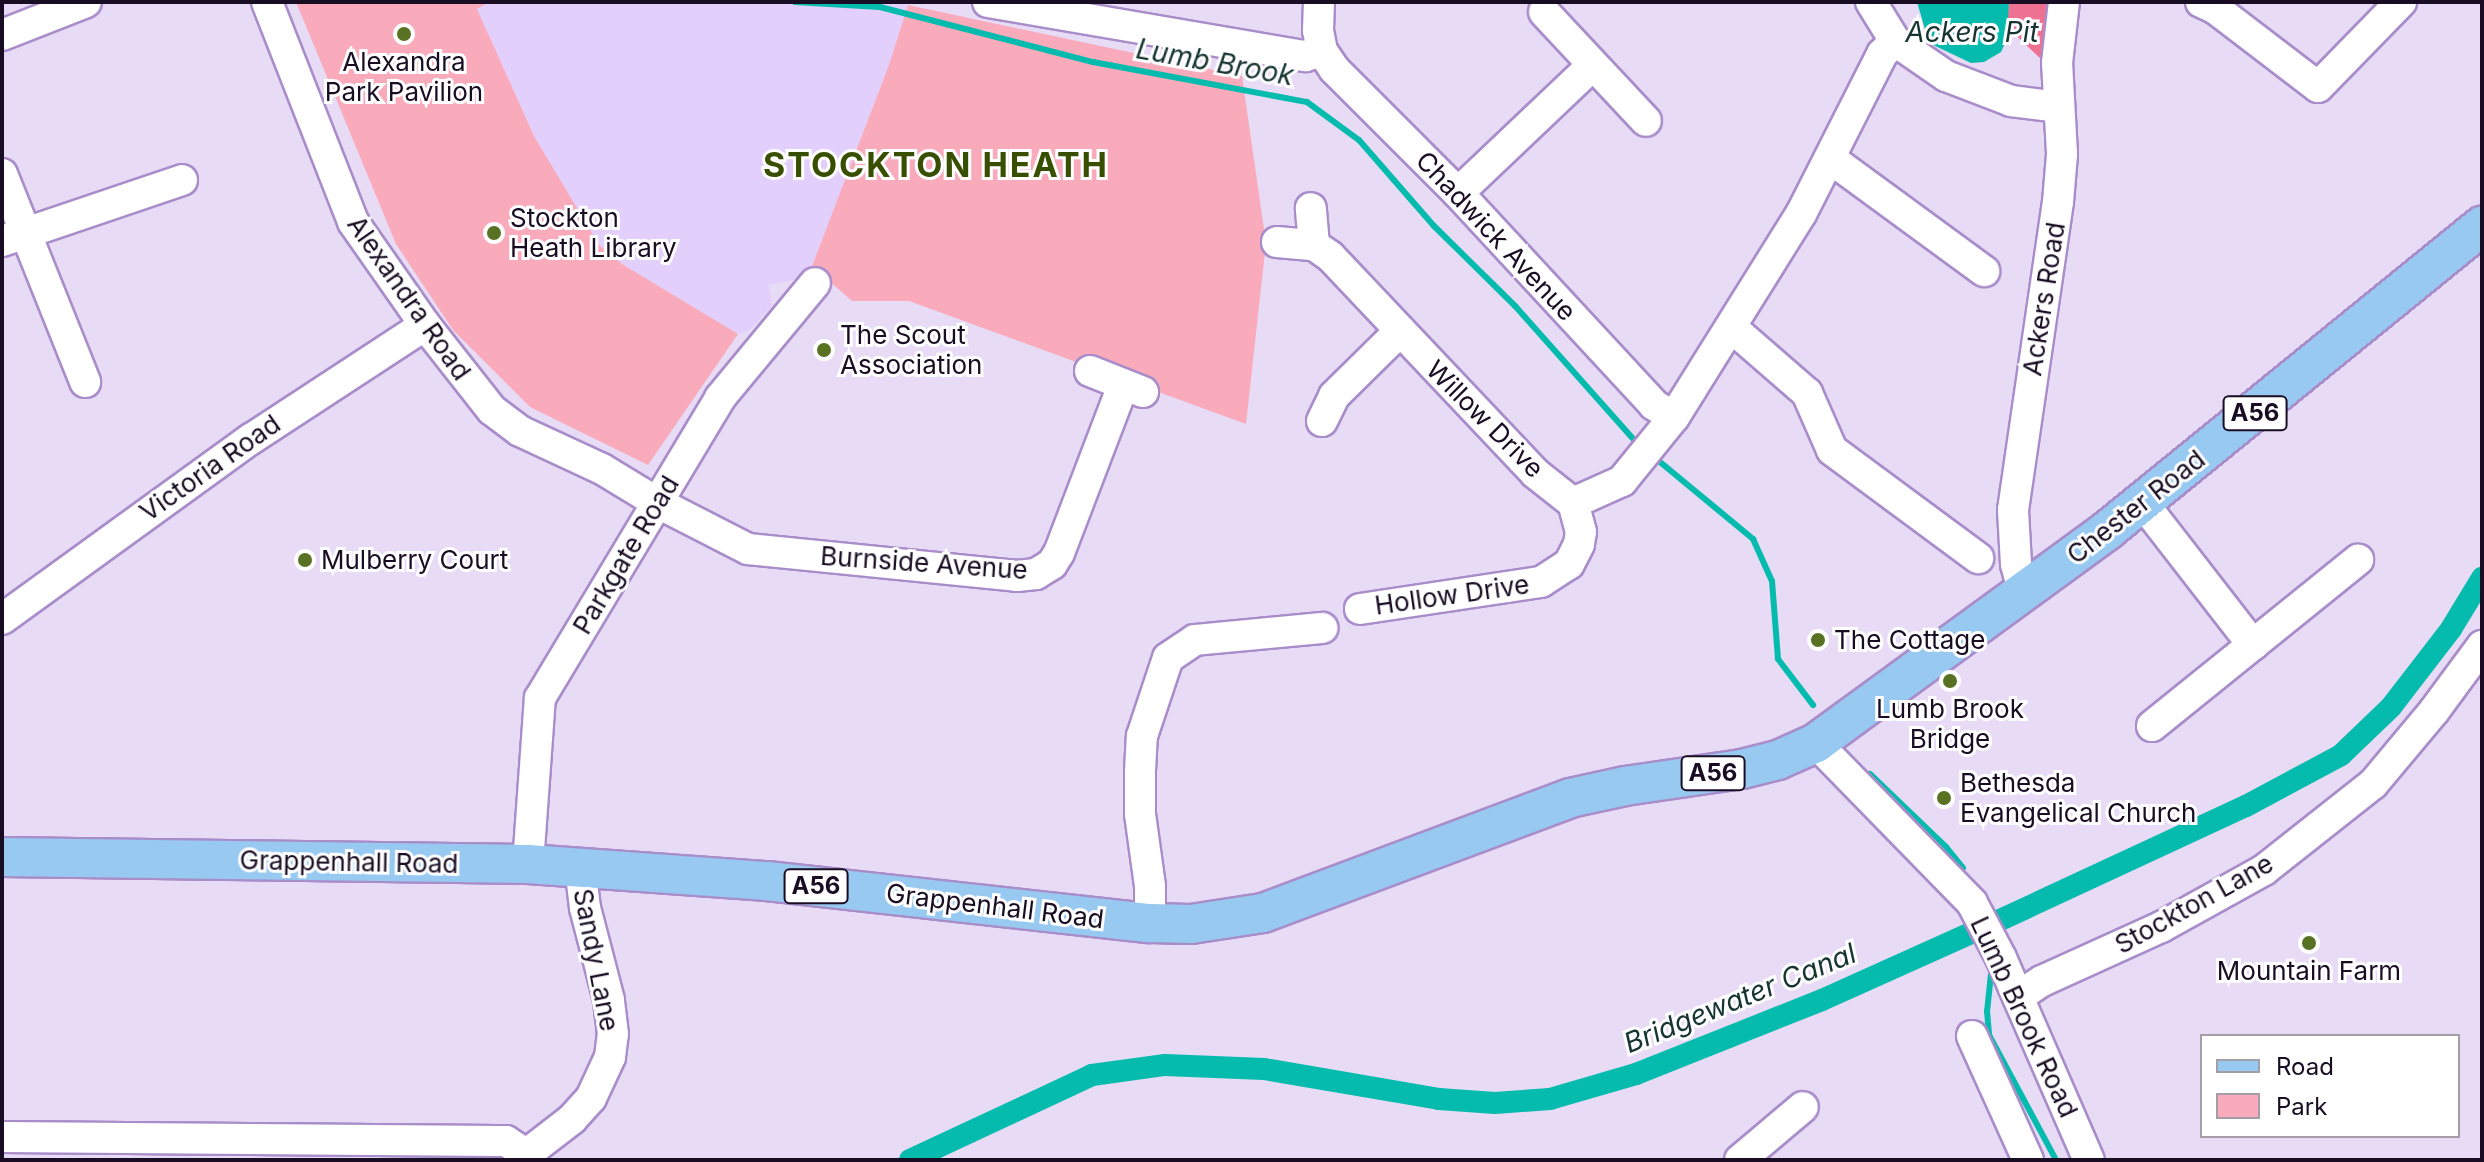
<!DOCTYPE html>
<style>
body{margin:0}
#map{position:relative;width:2484px;height:1162px;overflow:hidden;background:#e7dbf5;font-family:Inter,sans-serif}
div>[style]{position:absolute}
.built>*{inset:0;background:#e3cffb}
.green>*{inset:0;background:#f9abbc}
.forest>*{inset:0;background:#ee7192}
.water>*{inset:0;background:#05bbad}
.stream>*{height:6px;margin:-3px;padding:0 3px;transform-origin:3px;border-radius:3px;background:#05bbad}
.canal>*{height:22px;margin:-11px;padding:0 11px;transform-origin:11px;border-radius:11px;background:#05bbad}
.roads{filter:drop-shadow(2px 0 #a98dca) drop-shadow(-2px 0 #a98dca) drop-shadow(0 2px #a98dca) drop-shadow(0 -2px #a98dca)}
.minor>*{height:30px;margin:-15px;padding:0 15px;transform-origin:15px;border-radius:15px;background:#fff}
.major>*{height:38px;margin:-19px;padding:0 19px;transform-origin:19px;border-radius:19px;background:#97c9f1}
.dots>*{width:22px;height:22px;translate:-50% -50%;box-sizing:border-box;border:4px solid #fff;border-radius:50%}
span{translate:-50% -50%;white-space:nowrap;text-align:center;line-height:1.15;-webkit-text-stroke:6px #fff;paint-order:stroke}
.shield-label span{padding:2px 6px;background:#fff;border:2px solid;border-radius:6px;-webkit-text-stroke-width:0}
.shield-label{font-size:24px;color:#180d23;font-weight:700}
.poi-label{font-size:26px;color:#180d23}
.left{translate:0 -50%;text-align:left}
.street-label{font-size:26px;color:#180d23}
.water-label{font-size:28px;color:#163531;font-style:italic}
.district-label{font-size:34px;color:#384e00;font-weight:700;letter-spacing:2px}
.frame{position:absolute;inset:0;border:4px solid #180d23;pointer-events:none}
.legend{position:absolute;left:2200px;top:1034px;width:260px;height:104px;box-sizing:border-box;background:#fff;border:2px solid #a39ea7;margin:0;padding:10px 14px;list-style:none;font-size:24px;color:#180d23}
.legend li{display:flex;align-items:center;gap:16px;height:40px}
.legend b{width:40px;border:2px solid #a39ea7}
</style>
<div id="map">
<div class="built">
<i style="clip-path:polygon(489px 2px,894px 2px,908px 5px,889px 65px,812px 266px,803px 278px,769px 285px,772px 306px,749px 331px,738px 334px,622px 264px,599px 245px,534px 136px,477px 9px)"></i>
</div>
<div class="green">
<i style="clip-path:polygon(296px 2px,489px 2px,477px 9px,534px 136px,599px 245px,622px 264px,738px 334px,648px 465px,530px 407px,453px 330px,396px 244px)"></i>
<i style="clip-path:polygon(908px 5px,1242px 76px,1266px 243px,1246px 424px,909px 301px,852px 301px,812px 266px,889px 65px)"></i>
</div>
<div class="forest">
<i style="clip-path:polygon(2009px 2px,2066px 2px,2041px 59px,2007px 27px)"></i>
</div>
<div class="water">
<i style="clip-path:polygon(1917px 2px,2009px 2px,2007px 39px,2001px 52px,1984px 62px,1971px 63px,1929px 43px)"></i>
</div>
<div class="stream">
<i style="left:795px;top:2px;width:85px;rotate:3.4deg"></i>
<i style="left:880px;top:7px;width:220px;rotate:14.5deg"></i>
<i style="left:1093px;top:62px;width:218px;rotate:10.6deg"></i>
<i style="left:1307px;top:102px;width:64px;rotate:36.2deg"></i>
<i style="left:1359px;top:140px;width:114px;rotate:48.9deg"></i>
<i style="left:1434px;top:226px;width:115px;rotate:44.6deg"></i>
<i style="left:1516px;top:307px;width:176px;rotate:48.4deg"></i>
<i style="left:1654px;top:457px;width:129px;rotate:39.6deg"></i>
<i style="left:1753px;top:539px;width:46px;rotate:65.7deg"></i>
<i style="left:1772px;top:581px;width:78px;rotate:85.6deg"></i>
<i style="left:1778px;top:659px;width:58px;rotate:52.7deg"></i>
<i style="left:1870px;top:774px;width:105px;rotate:43.8deg"></i>
<i style="left:1946px;top:847px;width:27px;rotate:51deg"></i>
<i style="left:1991px;top:974px;width:37px;rotate:96deg"></i>
<i style="left:1987px;top:1011px;width:24px;rotate:85deg"></i>
<i style="left:1989px;top:1035px;width:142px;rotate:61.8deg"></i>
</div>
<div class="canal">
<i style="left:910px;top:1160px;width:201px;rotate:-25deg"></i>
<i style="left:1092px;top:1075px;width:74px;rotate:-7.8deg"></i>
<i style="left:1165px;top:1065px;width:99px;rotate:2.3deg"></i>
<i style="left:1264px;top:1069px;width:178px;rotate:9.7deg"></i>
<i style="left:1439px;top:1099px;width:56px;rotate:4.1deg"></i>
<i style="left:1495px;top:1103px;width:55px;rotate:-4.2deg"></i>
<i style="left:1550px;top:1099px;width:90px;rotate:-16.2deg"></i>
<i style="left:1636px;top:1074px;width:200px;rotate:-21.7deg"></i>
<i style="left:1822px;top:1000px;width:193px;rotate:-24.2deg"></i>
<i style="left:1998px;top:921px;width:273px;rotate:-24.9deg"></i>
<i style="left:2246px;top:806px;width:108px;rotate:-28.2deg"></i>
<i style="left:2341px;top:755px;width:69px;rotate:-43.8deg"></i>
<i style="left:2391px;top:707px;width:98px;rotate:-52.4deg"></i>
<i style="left:2451px;top:629px;width:60px;rotate:-58.7deg"></i>
</div>
<div class="roads">
<div class="minor">
<i style="left:267px;top:2px;width:236px;rotate:68.6deg"></i>
<i style="left:353px;top:222px;width:126px;rotate:55deg"></i>
<i style="left:425px;top:325px;width:108px;rotate:51.8deg"></i>
<i style="left:492px;top:410px;width:35px;rotate:37deg"></i>
<i style="left:520px;top:431px;width:90px;rotate:24.9deg"></i>
<i style="left:602px;top:469px;width:66px;rotate:31.3deg"></i>
<i style="left:658px;top:503px;width:101px;rotate:27.1deg"></i>
<i style="left:748px;top:549px;width:270px;rotate:5.7deg"></i>
<i style="left:1017px;top:576px;width:19px;rotate:-6deg"></i>
<i style="left:1036px;top:574px;width:19px;rotate:-32deg"></i>
<i style="left:1052px;top:564px;width:13px;rotate:-58deg"></i>
<i style="left:1059px;top:553px;width:180px;rotate:-69.1deg"></i>
<i style="left:988px;top:2px;width:322px;rotate:9.7deg"></i>
<i style="left:1305px;top:56px;width:18px;rotate:-16deg"></i>
<i style="left:1322px;top:51px;width:21px;rotate:-101deg"></i>
<i style="left:1318px;top:30px;width:28px;rotate:-88deg"></i>
<i style="left:1871px;top:2px;width:46px;rotate:58.4deg"></i>
<i style="left:1895px;top:41px;width:62px;rotate:34.5deg"></i>
<i style="left:1946px;top:76px;width:70px;rotate:21deg"></i>
<i style="left:2011px;top:101px;width:47px;rotate:7.3deg"></i>
<i style="left:2201px;top:2px;width:17px;rotate:25deg"></i>
<i style="left:2216px;top:9px;width:128px;rotate:37.4deg"></i>
<i style="left:2318px;top:87px;width:119px;rotate:-45.7deg"></i>
<i style="left:1544px;top:12px;width:149px;rotate:46.9deg"></i>
<i style="left:2px;top:35px;width:90px;rotate:-21.4deg"></i>
<i style="left:1322px;top:51px;width:22px;rotate:56deg"></i>
<i style="left:1334px;top:69px;width:175px;rotate:45deg"></i>
<i style="left:1458px;top:193px;width:289px;rotate:47.2deg"></i>
<i style="left:1654px;top:405px;width:23px;rotate:31deg"></i>
<i style="left:1831px;top:159px;width:190px;rotate:36.2deg"></i>
<i style="left:2px;top:174px;width:224px;rotate:68.2deg"></i>
<i style="left:1458px;top:193px;width:185px;rotate:-43.5deg"></i>
<i style="left:2px;top:241px;width:190px;rotate:-18.7deg"></i>
<i style="left:1277px;top:242px;width:37px;rotate:5deg"></i>
<i style="left:1314px;top:245px;width:37px;rotate:-95deg"></i>
<i style="left:1314px;top:245px;width:19px;rotate:35deg"></i>
<i style="left:1330px;top:256px;width:299px;rotate:46.6deg"></i>
<i style="left:1535px;top:473px;width:48px;rotate:38.3deg"></i>
<i style="left:1731px;top:327px;width:101px;rotate:41deg"></i>
<i style="left:1807px;top:393px;width:62px;rotate:66.3deg"></i>
<i style="left:1832px;top:450px;width:182px;rotate:36.5deg"></i>
<i style="left:1090px;top:371px;width:57px;rotate:21.6deg"></i>
<i style="left:1322px;top:421px;width:28px;rotate:-64deg"></i>
<i style="left:1334px;top:396px;width:93px;rotate:-44.6deg"></i>
<i style="left:2142px;top:502px;width:181px;rotate:52.2deg"></i>
<i style="left:1573px;top:503px;width:54px;rotate:-24.2deg"></i>
<i style="left:1622px;top:481px;width:82px;rotate:-50.9deg"></i>
<i style="left:1674px;top:417px;width:239px;rotate:-58deg"></i>
<i style="left:1801px;top:214px;width:179px;rotate:-63.1deg"></i>
<i style="left:1882px;top:54px;width:18px;rotate:-45deg"></i>
<i style="left:2024px;top:594px;width:31px;rotate:-105deg"></i>
<i style="left:2016px;top:564px;width:54px;rotate:-93.2deg"></i>
<i style="left:2013px;top:510px;width:311px;rotate:-81.7deg"></i>
<i style="left:2058px;top:202px;width:48px;rotate:-85.2deg"></i>
<i style="left:2062px;top:154px;width:91px;rotate:-93.1deg"></i>
<i style="left:2057px;top:63px;width:61px;rotate:-83.5deg"></i>
<i style="left:1360px;top:609px;width:183px;rotate:-8.5deg"></i>
<i style="left:1541px;top:582px;width:33px;rotate:-33deg"></i>
<i style="left:1569px;top:564px;width:22px;rotate:-63deg"></i>
<i style="left:1579px;top:544px;width:12px;rotate:-81deg"></i>
<i style="left:1581px;top:532px;width:30px;rotate:-105deg"></i>
<i style="left:2px;top:619px;width:307px;rotate:-35.9deg"></i>
<i style="left:251px;top:439px;width:208px;rotate:-33.2deg"></i>
<i style="left:2152px;top:726px;width:265px;rotate:-38.9deg"></i>
<i style="left:1816px;top:743px;width:223px;rotate:45.7deg"></i>
<i style="left:1972px;top:903px;width:62px;rotate:62.2deg"></i>
<i style="left:2001px;top:958px;width:220px;rotate:66.5deg"></i>
<i style="left:528px;top:864px;width:166px;rotate:-85.9deg"></i>
<i style="left:540px;top:698px;width:350px;rotate:-59deg"></i>
<i style="left:720px;top:398px;width:149px;rotate:-50.4deg"></i>
<i style="left:1150px;top:923px;width:37px;rotate:-90deg"></i>
<i style="left:1150px;top:886px;width:73px;rotate:-97.9deg"></i>
<i style="left:1140px;top:814px;width:43px;rotate:-90deg"></i>
<i style="left:1140px;top:771px;width:35px;rotate:-87deg"></i>
<i style="left:1142px;top:736px;width:82px;rotate:-71.6deg"></i>
<i style="left:1168px;top:658px;width:32px;rotate:-34deg"></i>
<i style="left:1195px;top:640px;width:128px;rotate:-5.4deg"></i>
<i style="left:2018px;top:997px;width:29px;rotate:-34deg"></i>
<i style="left:2042px;top:981px;width:131px;rotate:-24.4deg"></i>
<i style="left:2161px;top:927px;width:118px;rotate:-29deg"></i>
<i style="left:2264px;top:870px;width:139px;rotate:-38.3deg"></i>
<i style="left:2373px;top:784px;width:95px;rotate:-50.1deg"></i>
<i style="left:2434px;top:711px;width:81px;rotate:-53.6deg"></i>
<i style="left:1972px;top:1036px;width:136px;rotate:65.7deg"></i>
<i style="left:2px;top:1137px;width:504px;rotate:0.45deg"></i>
<i style="left:506px;top:1141px;width:24px;rotate:33deg"></i>
<i style="left:519px;top:1160px;width:67px;rotate:-37.7deg"></i>
<i style="left:572px;top:1119px;width:28px;rotate:-48deg"></i>
<i style="left:591px;top:1098px;width:45px;rotate:-65.1deg"></i>
<i style="left:610px;top:1057px;width:23px;rotate:-83deg"></i>
<i style="left:613px;top:1034px;width:34px;rotate:-97deg"></i>
<i style="left:609px;top:1000px;width:95px;rotate:-104.6deg"></i>
<i style="left:585px;top:908px;width:42px;rotate:-96.8deg"></i>
<i style="left:1740px;top:1160px;width:82px;rotate:-40.1deg"></i>
</div>
<div class="major">
<i style="left:2px;top:857px;width:526px;rotate:0.76deg"></i>
<i style="left:528px;top:864px;width:240px;rotate:4.1deg"></i>
<i style="left:767px;top:881px;width:385px;rotate:6.3deg"></i>
<i style="left:1150px;top:923px;width:41px;rotate:1.4deg"></i>
<i style="left:1191px;top:924px;width:73px;rotate:-8.7deg"></i>
<i style="left:1263px;top:913px;width:328px;rotate:-20.5deg"></i>
<i style="left:1570px;top:798px;width:56px;rotate:-12.3deg"></i>
<i style="left:1625px;top:786px;width:118px;rotate:-8.3deg"></i>
<i style="left:1742px;top:769px;width:37px;rotate:-14deg"></i>
<i style="left:1778px;top:760px;width:42px;rotate:-24.1deg"></i>
<i style="left:1816px;top:743px;width:363px;rotate:-36.1deg"></i>
<i style="left:2109px;top:529px;width:481px;rotate:-39.1deg"></i>
</div>
</div>
<div class="dots">
<i style="left:404px;top:34px;background:#587123"></i>
<i style="left:494px;top:233px;background:#587123"></i>
<i style="left:824px;top:350px;background:#587123"></i>
<i style="left:305px;top:560px;background:#587123"></i>
<i style="left:1818px;top:640px;background:#587123"></i>
<i style="left:1950px;top:681px;background:#587123"></i>
<i style="left:1944px;top:798px;background:#587123"></i>
<i style="left:2309px;top:943px;background:#587123"></i>
</div>
<div class="shield-label">
<span style="left:2255px;top:413px">A56</span>
<span style="left:1713px;top:773px">A56</span>
<span style="left:816px;top:886px">A56</span>
</div>
<div class="poi-label">
<span style="left:404px;top:77px">Alexandra<br>Park Pavilion</span>
<span class="left" style="left:510px;top:233px">Stockton<br>Heath Library</span>
<span class="left" style="left:840px;top:350px">The Scout<br>Association</span>
<span class="left" style="left:321px;top:560px">Mulberry Court</span>
<span class="left" style="left:1834px;top:640px">The Cottage</span>
<span style="left:1950px;top:724px">Lumb Brook<br>Bridge</span>
<span class="left" style="left:1960px;top:798px">Bethesda<br>Evangelical Church</span>
<span style="left:2309px;top:971px">Mountain Farm</span>
</div>
<div class="street-label">
<span style="left:1496px;top:236px;rotate:47deg">Chadwick Avenue</span>
<span style="left:409px;top:298px;rotate:55deg">Alexandra Road</span>
<span style="left:2044px;top:299px;rotate:-81deg">Ackers Road</span>
<span style="left:1485px;top:419px;rotate:45deg">Willow Drive</span>
<span style="left:210px;top:468px;rotate:-35deg">Victoria Road</span>
<span style="left:2136px;top:507px;rotate:-38deg">Chester Road</span>
<span style="left:626px;top:555px;rotate:-59deg">Parkgate Road</span>
<span style="left:924px;top:563px;rotate:4deg">Burnside Avenue</span>
<span style="left:1452px;top:595px;rotate:-8deg">Hollow Drive</span>
<span style="left:349px;top:862px;rotate:1deg">Grappenhall Road</span>
<span style="left:2194px;top:904px;rotate:-29deg">Stockton Lane</span>
<span style="left:995px;top:906px;rotate:7deg">Grappenhall Road</span>
<span style="left:596px;top:960px;rotate:79deg">Sandy Lane</span>
<span style="left:2024px;top:1017px;rotate:65deg">Lumb Brook Road</span>
</div>
<div class="water-label">
<span style="left:1972px;top:32px">Ackers Pit</span>
<span style="left:1215px;top:62px;rotate:10deg">Lumb Brook</span>
<span style="left:1740px;top:998px;rotate:-22deg">Bridgewater Canal</span>
</div>
<div class="district-label">
<span style="left:936px;top:165px">STOCKTON HEATH</span>
</div>
<div class="frame"></div>
<ul class="legend">
<li><b style="height:10px;background:#97c9f1"></b>Road</li>
<li><b style="height:22px;background:#f9abbc"></b>Park</li>
</ul>
</div>
